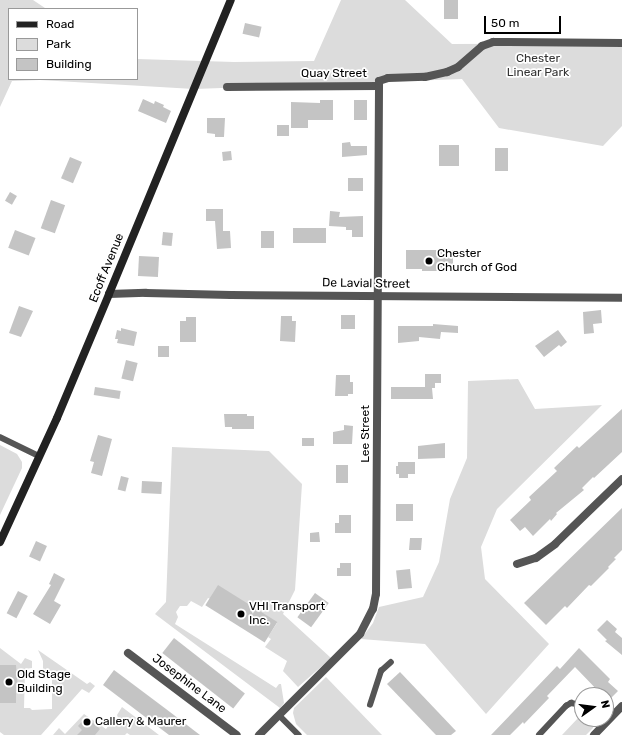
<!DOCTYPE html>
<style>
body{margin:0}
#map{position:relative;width:622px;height:735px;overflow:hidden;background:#fff;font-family:Rubik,sans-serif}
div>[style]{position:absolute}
.green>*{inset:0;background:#dcdcdc}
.building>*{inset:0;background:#c4c4c4;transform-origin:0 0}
.lane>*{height:5.5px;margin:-2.75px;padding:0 2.75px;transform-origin:2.75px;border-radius:2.75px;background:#555}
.street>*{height:8px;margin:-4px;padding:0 4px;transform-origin:4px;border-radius:4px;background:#555}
.secondary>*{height:8px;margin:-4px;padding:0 4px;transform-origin:4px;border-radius:4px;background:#222}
.dots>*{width:11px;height:11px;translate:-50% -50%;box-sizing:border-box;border:2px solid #fff;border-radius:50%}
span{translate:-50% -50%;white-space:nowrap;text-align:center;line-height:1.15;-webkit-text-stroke:3.5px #fff;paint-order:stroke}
.park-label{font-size:12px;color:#333}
.street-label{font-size:12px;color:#000}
.poi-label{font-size:12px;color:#000}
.left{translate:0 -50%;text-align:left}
.legend{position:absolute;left:8px;top:8px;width:130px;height:72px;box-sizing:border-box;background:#fff;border:1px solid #999;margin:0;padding:5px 7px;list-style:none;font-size:12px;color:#000}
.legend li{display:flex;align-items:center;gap:8px;height:20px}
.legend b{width:20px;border:1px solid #999}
.north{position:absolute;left:574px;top:687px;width:40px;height:40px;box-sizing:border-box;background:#fff;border:1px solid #999;border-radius:50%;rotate:76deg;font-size:11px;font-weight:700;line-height:16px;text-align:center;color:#000}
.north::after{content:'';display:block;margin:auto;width:14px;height:18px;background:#000;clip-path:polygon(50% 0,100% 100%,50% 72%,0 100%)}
.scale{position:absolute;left:484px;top:16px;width:77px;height:18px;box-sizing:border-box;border:2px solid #000;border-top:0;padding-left:5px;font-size:12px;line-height:14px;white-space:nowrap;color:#000;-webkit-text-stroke:3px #fff;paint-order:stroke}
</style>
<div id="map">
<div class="green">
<i style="clip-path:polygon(0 0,33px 0,45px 8px,9px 9px,9px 79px,137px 79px,137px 59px,234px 62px,314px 61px,341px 0,405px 0,452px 44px,622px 43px,622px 126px,603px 146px,499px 128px,462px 79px,194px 89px,40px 80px,12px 81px,0 107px)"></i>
<i style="clip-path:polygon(518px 379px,535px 409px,602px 405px,497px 509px,481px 547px,485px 579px,549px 644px,486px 714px,425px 644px,361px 639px,373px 623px,379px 607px,423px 597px,439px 562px,450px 499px,467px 458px,468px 381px)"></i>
<i style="clip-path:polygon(0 445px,17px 454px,22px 462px,22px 468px,0 515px)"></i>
<i style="clip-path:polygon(172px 447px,269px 451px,302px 484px,295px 590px,283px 614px,331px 658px,298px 687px,283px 671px,287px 661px,265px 647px,271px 639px,268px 637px,277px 623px,208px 598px,202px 607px,191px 601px,187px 606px,180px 606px,176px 612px,178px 617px,175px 624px,276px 688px,279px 684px,281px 684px,284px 703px,280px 708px,155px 614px,166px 602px)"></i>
<i style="clip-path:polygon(0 648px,21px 664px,25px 658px,32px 661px,32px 668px,25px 669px,24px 708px,30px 708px,32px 710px,52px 709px,52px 675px,45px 674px,43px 673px,43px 661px,38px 650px,87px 684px,90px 682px,95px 686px,89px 693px,82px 689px,41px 735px,4px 735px,0 732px)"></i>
<i style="clip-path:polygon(326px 677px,382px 735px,307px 735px,296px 724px,293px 713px,294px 708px)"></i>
<i style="clip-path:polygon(122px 707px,159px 735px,130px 735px,127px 733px,125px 735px,53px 735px,59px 728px,65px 734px,84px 714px,106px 729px,109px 725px,112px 725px,118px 718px,117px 715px)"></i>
<i style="clip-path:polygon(575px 708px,582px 714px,582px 719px,587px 719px,593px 724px,593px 728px,586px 735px,562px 735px,579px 717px,574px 712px)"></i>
</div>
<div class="building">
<i style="left:444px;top:0;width:14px;height:19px"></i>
<i style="left:245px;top:23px;width:17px;height:11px;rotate:13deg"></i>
<i style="clip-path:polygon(143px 99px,154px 104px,155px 101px,164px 105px,163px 107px,171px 111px,166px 123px,138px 111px)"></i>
<i style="clip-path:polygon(320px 100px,333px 100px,333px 120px,308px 120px,308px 128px,291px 128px,291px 102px,320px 103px)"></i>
<i style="left:354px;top:100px;width:13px;height:20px"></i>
<i style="clip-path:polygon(207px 118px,225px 118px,224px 137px,215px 137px,215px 134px,207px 133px)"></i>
<i style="left:277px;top:125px;width:12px;height:11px"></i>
<i style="clip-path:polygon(350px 142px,351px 146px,367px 146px,367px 155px,342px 157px,342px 143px)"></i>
<i style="left:439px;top:145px;width:20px;height:21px"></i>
<i style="left:495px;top:148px;width:13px;height:23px"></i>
<i style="left:231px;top:151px;width:9px;height:9px;rotate:84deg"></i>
<i style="left:70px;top:157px;width:13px;height:23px;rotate:23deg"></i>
<i style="left:348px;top:178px;width:15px;height:13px"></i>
<i style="left:10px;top:192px;width:8px;height:10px;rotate:30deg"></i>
<i style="left:51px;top:200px;width:15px;height:30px;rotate:20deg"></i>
<i style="clip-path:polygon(206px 209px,223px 209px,223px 231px,230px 231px,231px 248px,217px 249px,215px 221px,206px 221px)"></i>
<i style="clip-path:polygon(330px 211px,340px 212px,339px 217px,363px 216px,363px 237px,352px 237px,352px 230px,346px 230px,346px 227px,329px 226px)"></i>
<i style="left:293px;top:228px;width:33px;height:15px"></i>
<i style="left:15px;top:230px;width:22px;height:19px;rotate:21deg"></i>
<i style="left:261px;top:231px;width:13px;height:17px"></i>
<i style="left:163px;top:232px;width:10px;height:13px;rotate:6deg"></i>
<i style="clip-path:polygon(406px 250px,453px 250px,453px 271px,422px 271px,422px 269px,406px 269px)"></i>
<i style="left:139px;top:256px;width:20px;height:20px;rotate:3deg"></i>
<i style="clip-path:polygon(19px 306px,33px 311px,21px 337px,9px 333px)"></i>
<i style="clip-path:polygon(601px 310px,602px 323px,593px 324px,594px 333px,584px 334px,583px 312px)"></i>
<i style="left:355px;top:315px;width:14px;height:14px;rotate:90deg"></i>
<i style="clip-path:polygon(281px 316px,292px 316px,292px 321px,296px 321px,295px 342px,280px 341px)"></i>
<i style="clip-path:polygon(186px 317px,196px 317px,196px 342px,180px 342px,180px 321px,186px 321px)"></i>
<i style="clip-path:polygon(433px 324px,458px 326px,458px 333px,441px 332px,440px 339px,419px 337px,419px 341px,398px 343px,398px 326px,433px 326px)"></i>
<i style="clip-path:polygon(121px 328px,137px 332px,134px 346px,117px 343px,118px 339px,115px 339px,117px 330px,121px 331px)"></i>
<i style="clip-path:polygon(558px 330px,567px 342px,561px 347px,559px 345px,544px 357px,535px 346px)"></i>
<i style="left:158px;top:346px;width:11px;height:11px"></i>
<i style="left:126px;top:360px;width:12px;height:19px;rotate:14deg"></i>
<i style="clip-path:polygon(425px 374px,441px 374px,441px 383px,435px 383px,435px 388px,432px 388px,433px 399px,391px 399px,391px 387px,425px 387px)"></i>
<i style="clip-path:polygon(336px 375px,350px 375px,350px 382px,353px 382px,353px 394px,348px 394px,348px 396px,335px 396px)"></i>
<i style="left:95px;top:387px;width:26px;height:8px;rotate:9deg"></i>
<i style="clip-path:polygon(622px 409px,622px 452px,594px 478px,593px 477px,582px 488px,584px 490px,556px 513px,557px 514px,551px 521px,550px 519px,533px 536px,525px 527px,520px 531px,510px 520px,531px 500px,529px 497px,557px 471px,554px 468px,577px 446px,579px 448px)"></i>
<i style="clip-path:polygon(224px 414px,247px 414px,247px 416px,254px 416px,254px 429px,232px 429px,232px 427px,225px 427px)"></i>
<i style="clip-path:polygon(344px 425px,353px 426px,352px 444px,333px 444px,333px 432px,344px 430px)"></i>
<i style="clip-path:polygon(98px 435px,112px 439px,102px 476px,91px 473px,94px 462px,90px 461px)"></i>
<i style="left:302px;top:438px;width:12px;height:8px"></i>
<i style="clip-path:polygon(445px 443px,445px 458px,418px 459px,418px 446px)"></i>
<i style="clip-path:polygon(398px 462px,415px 462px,415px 474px,408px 474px,408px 478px,399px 478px,399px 474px,396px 474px,396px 466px,398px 466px)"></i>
<i style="left:348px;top:465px;width:18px;height:12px;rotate:90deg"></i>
<i style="left:121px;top:476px;width:8px;height:14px;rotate:14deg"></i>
<i style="left:142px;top:481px;width:20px;height:12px;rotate:3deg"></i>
<i style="left:396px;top:504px;width:17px;height:17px"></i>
<i style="clip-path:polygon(622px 508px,622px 550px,614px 558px,616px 559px,608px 567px,609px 568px,591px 586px,589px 585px,567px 608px,565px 606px,546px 625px,524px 603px)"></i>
<i style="clip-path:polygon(339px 515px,351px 515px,351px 533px,335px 533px,335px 523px,339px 523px)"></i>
<i style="clip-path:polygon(319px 532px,320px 542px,310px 542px,310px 533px)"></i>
<i style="clip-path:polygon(410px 538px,422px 538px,421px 550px,409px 550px)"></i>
<i style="left:36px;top:541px;width:12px;height:17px;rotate:24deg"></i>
<i style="clip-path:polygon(340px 563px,351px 563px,351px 576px,337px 576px,337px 568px,340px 568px)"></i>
<i style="left:410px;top:569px;width:19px;height:14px;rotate:84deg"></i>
<i style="clip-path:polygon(54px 573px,65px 579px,54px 601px,61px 605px,50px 624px,33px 614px,51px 585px,49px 584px)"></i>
<i style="left:218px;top:585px;width:70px;height:24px;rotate:32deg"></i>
<i style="left:18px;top:591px;width:11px;height:25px;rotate:27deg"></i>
<i style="left:315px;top:593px;width:17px;height:30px;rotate:36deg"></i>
<i style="clip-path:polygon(607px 620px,617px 629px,615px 632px,622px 638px,622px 655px,605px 641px,607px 640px,597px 630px)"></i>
<i style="left:174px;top:638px;width:90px;height:19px;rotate:38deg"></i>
<i style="clip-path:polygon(579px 648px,610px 679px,608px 682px,618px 691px,608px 701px,606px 695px,602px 695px,575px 667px,547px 696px,549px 698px,524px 724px,523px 722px,510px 735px,491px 735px,557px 666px,560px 669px)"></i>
<i style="clip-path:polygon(0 665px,16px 665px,18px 691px,16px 691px,16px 703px,0 703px)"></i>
<i style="clip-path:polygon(114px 670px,166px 709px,200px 735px,169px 735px,103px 685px)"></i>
<i style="clip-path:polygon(400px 672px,456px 731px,451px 735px,436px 735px,387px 684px)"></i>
<i style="clip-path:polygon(86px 717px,100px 729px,95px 735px,77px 735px,82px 730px,78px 726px)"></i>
</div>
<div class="lane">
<i style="left:0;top:437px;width:43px;rotate:26deg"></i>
<i style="left:370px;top:705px;width:36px;rotate:-72deg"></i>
<i style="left:381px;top:671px;width:13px;rotate:-42deg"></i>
<i style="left:279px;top:715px;width:28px;rotate:45deg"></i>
<i style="left:597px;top:719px;width:8px;rotate:45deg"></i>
<i style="left:539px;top:735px;width:40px;rotate:-47deg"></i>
<i style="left:566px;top:706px;width:6px;rotate:-31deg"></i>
<i style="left:571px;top:703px;width:11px;rotate:10deg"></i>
</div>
<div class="street">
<i style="left:227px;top:87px;width:151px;rotate:-0.4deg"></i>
<i style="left:109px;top:294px;width:37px;rotate:-2deg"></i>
<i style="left:146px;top:293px;width:85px;rotate:1.3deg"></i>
<i style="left:231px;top:295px;width:391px;rotate:0.4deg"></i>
<i style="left:517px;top:564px;width:20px;rotate:-18deg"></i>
<i style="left:536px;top:558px;width:24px;rotate:-36deg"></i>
<i style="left:555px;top:544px;width:93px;rotate:-44.1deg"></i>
<i style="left:128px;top:653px;width:136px;rotate:37deg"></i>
<i style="left:259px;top:735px;width:143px;rotate:-45deg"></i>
<i style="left:360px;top:634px;width:28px;rotate:-63deg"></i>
<i style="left:373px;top:609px;width:15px;rotate:-79deg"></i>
<i style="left:376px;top:594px;width:513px;rotate:-89.66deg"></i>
<i style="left:379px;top:81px;width:9px;rotate:-18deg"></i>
<i style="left:388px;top:78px;width:37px;rotate:-2deg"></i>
<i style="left:425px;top:77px;width:23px;rotate:-13deg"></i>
<i style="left:447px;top:72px;width:12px;rotate:-24deg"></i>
<i style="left:458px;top:67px;width:32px;rotate:-41deg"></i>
<i style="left:482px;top:46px;width:12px;rotate:-20deg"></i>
<i style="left:493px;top:42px;width:129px;rotate:0.4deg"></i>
<i style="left:594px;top:735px;width:40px;rotate:-46deg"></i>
</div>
<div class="secondary">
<i style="left:0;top:542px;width:136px;rotate:-65.3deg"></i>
<i style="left:57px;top:418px;width:134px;rotate:-67.2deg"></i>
<i style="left:109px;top:294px;width:318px;rotate:-67.5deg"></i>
</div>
<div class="dots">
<i style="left:429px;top:261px;background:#000"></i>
<i style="left:241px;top:614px;background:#000"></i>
<i style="left:9px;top:682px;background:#000"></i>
<i style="left:87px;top:722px;background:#000"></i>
</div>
<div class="park-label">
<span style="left:538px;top:66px">Chester<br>Linear Park</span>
</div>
<div class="street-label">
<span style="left:334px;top:74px">Quay Street</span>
<span style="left:107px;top:268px;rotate:-68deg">Ecoff Avenue</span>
<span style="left:366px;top:284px;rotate:1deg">De Lavial Street</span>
<span style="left:366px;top:434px;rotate:-90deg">Lee Street</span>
<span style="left:189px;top:684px;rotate:37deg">Josephine Lane</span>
</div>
<div class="poi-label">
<span class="left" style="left:437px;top:261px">Chester<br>Church of God</span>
<span class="left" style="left:249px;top:614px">VHI Transport<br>Inc.</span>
<span class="left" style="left:17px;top:682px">Old Stage<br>Building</span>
<span class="left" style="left:95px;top:722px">Callery &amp; Maurer</span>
</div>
<ul class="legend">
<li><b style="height:5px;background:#222"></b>Road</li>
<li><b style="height:11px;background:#dcdcdc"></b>Park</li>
<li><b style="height:11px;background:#c4c4c4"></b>Building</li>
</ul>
<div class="north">N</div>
<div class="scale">50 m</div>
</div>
